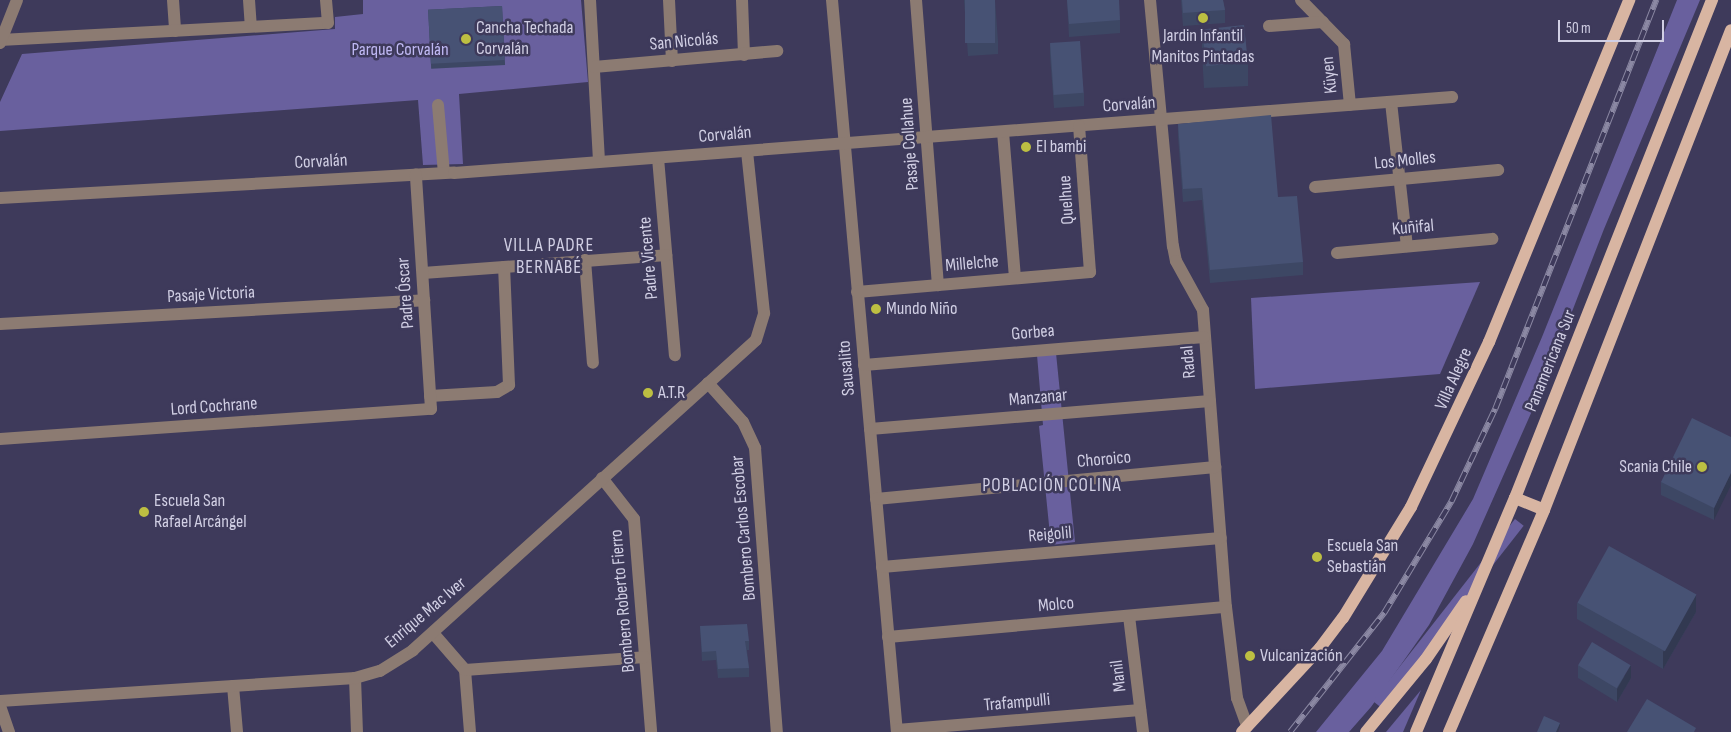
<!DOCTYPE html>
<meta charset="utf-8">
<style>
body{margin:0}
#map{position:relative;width:1731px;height:732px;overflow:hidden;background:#3e3a5b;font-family:"Sofia Sans Condensed",sans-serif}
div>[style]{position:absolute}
.green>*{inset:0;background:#69609e;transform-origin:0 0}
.minor>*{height:12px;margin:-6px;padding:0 6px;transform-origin:6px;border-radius:6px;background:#8c7b72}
.major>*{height:12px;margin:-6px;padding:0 6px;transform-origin:6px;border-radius:6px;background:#d8b5a2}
.rail>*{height:5.5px;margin-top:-2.75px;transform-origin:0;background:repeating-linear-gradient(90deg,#3e3a5b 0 11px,#8b88a3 0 22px);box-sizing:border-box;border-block:1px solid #8b88a3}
.wall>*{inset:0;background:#3d4764;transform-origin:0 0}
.shaded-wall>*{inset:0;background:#323951}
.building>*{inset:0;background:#475274;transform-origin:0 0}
.dots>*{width:14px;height:14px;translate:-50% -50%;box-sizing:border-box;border:2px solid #3e3a5b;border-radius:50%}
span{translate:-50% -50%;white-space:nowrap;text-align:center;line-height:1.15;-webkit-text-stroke:5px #3e3a5b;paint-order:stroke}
.poi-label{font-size:18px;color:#d1cfe4}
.left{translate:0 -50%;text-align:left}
.right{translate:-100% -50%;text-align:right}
.street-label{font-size:18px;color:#d1cfe4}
.park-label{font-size:18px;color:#c0b9f4}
.neighbourhood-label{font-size:19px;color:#d1cfe4;letter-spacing:1px}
.scale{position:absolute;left:1558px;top:20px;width:106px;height:22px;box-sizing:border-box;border:2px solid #d1cfe4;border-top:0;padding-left:6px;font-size:15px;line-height:18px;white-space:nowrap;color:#d1cfe4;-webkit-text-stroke:4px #3e3a5b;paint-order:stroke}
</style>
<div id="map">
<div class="green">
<i style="clip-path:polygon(363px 0,581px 0,588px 82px,459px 94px,463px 164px,423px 165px,418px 100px,0 131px,0 102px,22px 54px,335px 29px,335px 17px,363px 14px)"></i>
<i style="clip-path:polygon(1677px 0,1700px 0,1604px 229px,1544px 384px,1473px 544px,1429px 625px,1371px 707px,1349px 732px,1316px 732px,1382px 651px,1473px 499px,1542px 337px)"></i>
<i style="clip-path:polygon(1480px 282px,1440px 374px,1255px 389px,1251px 298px)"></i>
<i style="clip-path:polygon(1056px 353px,1075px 542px,1051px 545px,1039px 426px,1043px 425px,1037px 355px)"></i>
<i style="left:1515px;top:519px;width:11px;height:231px;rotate:38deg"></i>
<i style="clip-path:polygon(1421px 690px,1403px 732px,1386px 732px)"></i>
</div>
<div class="minor">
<i style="left:173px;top:0;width:31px;rotate:86deg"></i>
<i style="left:249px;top:0;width:26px;rotate:86deg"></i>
<i style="left:590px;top:0;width:161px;rotate:86.8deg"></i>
<i style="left:669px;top:0;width:61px;rotate:87.2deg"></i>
<i style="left:742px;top:0;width:55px;rotate:87.9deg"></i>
<i style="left:832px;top:0;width:735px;rotate:84.93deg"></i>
<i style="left:916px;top:0;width:286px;rotate:85.6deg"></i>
<i style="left:1150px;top:0;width:247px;rotate:84.7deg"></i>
<i style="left:1173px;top:246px;width:15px;rotate:79deg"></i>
<i style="left:1176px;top:261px;width:56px;rotate:61.1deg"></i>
<i style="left:1203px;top:310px;width:298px;rotate:85.6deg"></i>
<i style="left:1226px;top:607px;width:92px;rotate:83.1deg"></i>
<i style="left:1237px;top:698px;width:30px;rotate:70deg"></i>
<i style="left:1301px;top:0;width:62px;rotate:45.7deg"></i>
<i style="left:1344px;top:44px;width:61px;rotate:84.4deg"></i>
<i style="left:1269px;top:26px;width:54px;rotate:-4.2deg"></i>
<i style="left:0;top:40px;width:328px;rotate:-3deg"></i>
<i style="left:328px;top:23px;width:23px;rotate:-95deg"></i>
<i style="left:0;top:43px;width:46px;rotate:-68.4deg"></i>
<i style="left:594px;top:67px;width:184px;rotate:-5deg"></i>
<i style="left:1391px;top:102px;width:145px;rotate:83.7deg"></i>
<i style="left:438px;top:105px;width:68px;rotate:85deg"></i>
<i style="left:1003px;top:132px;width:146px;rotate:85.3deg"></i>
<i style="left:658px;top:158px;width:198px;rotate:85.1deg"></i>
<i style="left:1315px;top:187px;width:184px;rotate:-5.3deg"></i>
<i style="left:0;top:198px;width:455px;rotate:-3.2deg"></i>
<i style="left:454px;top:173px;width:1001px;rotate:-4.35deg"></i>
<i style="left:1337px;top:253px;width:156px;rotate:-5.2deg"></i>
<i style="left:585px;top:260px;width:103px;rotate:85.6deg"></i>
<i style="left:423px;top:273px;width:244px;rotate:-4.2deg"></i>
<i style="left:857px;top:292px;width:234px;rotate:-4.9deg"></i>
<i style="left:1090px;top:272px;width:146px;rotate:-94.3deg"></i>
<i style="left:0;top:324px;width:425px;rotate:-3.2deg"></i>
<i style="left:864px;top:365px;width:341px;rotate:-4.7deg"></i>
<i style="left:708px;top:383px;width:52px;rotate:48.1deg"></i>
<i style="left:743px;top:422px;width:29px;rotate:65deg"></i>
<i style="left:755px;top:448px;width:285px;rotate:85.6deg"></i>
<i style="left:430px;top:396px;width:67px;rotate:-3.4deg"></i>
<i style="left:497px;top:392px;width:14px;rotate:-30deg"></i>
<i style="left:509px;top:385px;width:118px;rotate:-92.4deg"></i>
<i style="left:870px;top:429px;width:341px;rotate:-4.7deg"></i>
<i style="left:0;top:439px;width:432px;rotate:-4deg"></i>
<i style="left:431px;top:409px;width:235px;rotate:-93.7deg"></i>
<i style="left:602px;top:478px;width:52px;rotate:52deg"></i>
<i style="left:634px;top:519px;width:214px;rotate:85.4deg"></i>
<i style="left:876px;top:499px;width:341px;rotate:-5.4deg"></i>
<i style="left:882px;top:567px;width:340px;rotate:-4.9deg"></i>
<i style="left:1129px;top:616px;width:117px;rotate:83.1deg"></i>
<i style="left:433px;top:633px;width:49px;rotate:49.1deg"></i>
<i style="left:465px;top:670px;width:62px;rotate:85.4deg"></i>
<i style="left:888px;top:637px;width:339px;rotate:-5.1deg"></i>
<i style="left:465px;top:670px;width:180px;rotate:-4.1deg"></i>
<i style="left:355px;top:678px;width:54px;rotate:87.9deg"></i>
<i style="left:233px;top:686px;width:46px;rotate:85deg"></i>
<i style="left:0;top:701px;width:356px;rotate:-3.7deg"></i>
<i style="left:355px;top:678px;width:26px;rotate:-16deg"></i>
<i style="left:380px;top:671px;width:39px;rotate:-32deg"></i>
<i style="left:413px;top:650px;width:462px;rotate:-42.1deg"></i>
<i style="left:756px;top:340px;width:28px;rotate:-73deg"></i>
<i style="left:764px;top:313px;width:163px;rotate:-96deg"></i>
<i style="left:0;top:706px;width:28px;rotate:71deg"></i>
<i style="left:897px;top:730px;width:244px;rotate:-4.7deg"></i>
</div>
<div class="major">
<i style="left:1515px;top:498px;width:31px;rotate:22deg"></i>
<i style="left:1242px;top:732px;width:115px;rotate:-47.1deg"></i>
<i style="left:1320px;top:648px;width:38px;rotate:-53deg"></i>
<i style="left:1343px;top:618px;width:130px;rotate:-58.5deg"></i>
<i style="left:1411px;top:507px;width:183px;rotate:-64.7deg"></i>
<i style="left:1489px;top:342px;width:370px;rotate:-67.7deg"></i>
<i style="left:1366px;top:732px;width:94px;rotate:-50.6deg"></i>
<i style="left:1426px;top:659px;width:70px;rotate:-55.4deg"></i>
<i style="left:1416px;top:732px;width:254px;rotate:-67.1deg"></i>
<i style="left:1515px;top:498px;width:536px;rotate:-68.42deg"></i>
<i style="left:1449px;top:732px;width:241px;rotate:-66.8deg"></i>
<i style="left:1544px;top:510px;width:515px;rotate:-68.71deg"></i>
</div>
<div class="rail">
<i style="left:1290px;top:732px;width:152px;rotate:-51.7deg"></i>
<i style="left:1384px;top:613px;width:130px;rotate:-58.9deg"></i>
<i style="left:1451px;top:502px;width:103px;rotate:-64.7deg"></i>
<i style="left:1495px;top:409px;width:440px;rotate:-68.5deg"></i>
</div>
<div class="wall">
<i style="clip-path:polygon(964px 0,995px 0,998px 41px,998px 54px,968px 56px)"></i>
<i style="clip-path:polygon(1067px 0,1120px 20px,1120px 33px,1069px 37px)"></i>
<i style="clip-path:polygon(1181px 0,1223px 0,1225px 10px,1225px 23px,1183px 26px)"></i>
<i style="left:502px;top:6px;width:59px;height:74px;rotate:87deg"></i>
<i style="clip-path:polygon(1202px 29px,1248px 62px,1248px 86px,1204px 88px,1202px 53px)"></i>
<i style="clip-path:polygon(1050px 43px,1084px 93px,1084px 106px,1054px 108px,1050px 56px)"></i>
<i style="clip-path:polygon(1178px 124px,1278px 197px,1303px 262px,1303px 275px,1210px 283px,1202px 200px,1183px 202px,1178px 137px)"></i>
<i style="clip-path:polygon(1731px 437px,1714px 520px,1661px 495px,1661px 482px)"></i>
<i style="clip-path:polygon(1577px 603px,1696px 612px,1663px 669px,1577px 619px)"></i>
<i style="clip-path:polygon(700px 626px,749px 641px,749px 650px,747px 650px,749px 668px,749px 677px,718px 678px,716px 660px,702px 661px)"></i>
<i style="clip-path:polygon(1578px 665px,1631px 678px,1617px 702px,1578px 678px)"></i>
</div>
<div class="shaded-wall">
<i style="clip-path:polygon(1731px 473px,1731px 485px,1714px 520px,1714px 508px)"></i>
<i style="clip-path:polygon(1696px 595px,1696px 612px,1663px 669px,1663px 652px)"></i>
<i style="clip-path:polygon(1631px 665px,1631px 678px,1617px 702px,1617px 689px)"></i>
<i style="clip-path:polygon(1560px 723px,1560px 727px,1558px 732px,1556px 732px)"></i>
</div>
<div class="building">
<i style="left:965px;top:0;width:30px;height:43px"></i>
<i style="clip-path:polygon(1067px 0,1119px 0,1120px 20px,1069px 24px)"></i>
<i style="clip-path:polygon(1182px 0,1223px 0,1225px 10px,1183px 13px)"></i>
<i style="left:502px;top:6px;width:54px;height:74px;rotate:87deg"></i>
<i style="left:1244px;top:25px;width:37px;height:42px;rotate:84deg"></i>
<i style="left:1080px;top:41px;width:52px;height:30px;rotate:86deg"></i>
<i style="clip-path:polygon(1271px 115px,1278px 197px,1297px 196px,1303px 262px,1210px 270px,1202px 188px,1183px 189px,1178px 124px)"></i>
<i style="clip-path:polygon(1692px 418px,1731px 437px,1731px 473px,1714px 508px,1661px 482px)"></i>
<i style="left:1609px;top:546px;width:100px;height:65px;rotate:29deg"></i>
<i style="clip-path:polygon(747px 624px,749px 641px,745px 641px,749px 668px,718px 669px,716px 651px,702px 652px,700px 626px)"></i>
<i style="left:1592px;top:642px;width:45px;height:27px;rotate:31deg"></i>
<i style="clip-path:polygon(1647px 699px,1696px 728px,1694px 732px,1627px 732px)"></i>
<i style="clip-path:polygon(1544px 716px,1560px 723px,1556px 732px,1537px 732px)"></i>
</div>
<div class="dots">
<i style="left:1203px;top:18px;background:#bdbf42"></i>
<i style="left:466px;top:39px;background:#bdbf42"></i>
<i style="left:1026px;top:147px;background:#bdbf42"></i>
<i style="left:876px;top:309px;background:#bdbf42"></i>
<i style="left:648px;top:393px;background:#bdbf42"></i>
<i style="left:1702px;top:467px;background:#bdbf42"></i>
<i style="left:144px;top:512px;background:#bdbf42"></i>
<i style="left:1317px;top:557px;background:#bdbf42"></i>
<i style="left:1250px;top:656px;background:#bdbf42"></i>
</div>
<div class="poi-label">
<span class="left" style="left:476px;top:39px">Cancha Techada<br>Corvalán</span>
<span style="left:1203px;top:47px">Jardin Infantil<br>Manitos Pintadas</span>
<span class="left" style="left:1036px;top:147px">El bambi</span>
<span class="left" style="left:886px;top:309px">Mundo Niño</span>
<span class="left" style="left:658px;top:393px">A.T.R</span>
<span class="right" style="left:1692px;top:467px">Scania Chile</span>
<span class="left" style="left:154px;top:512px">Escuela San<br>Rafael Arcángel</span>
<span class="left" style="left:1327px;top:557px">Escuela San<br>Sebastián</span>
<span class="left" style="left:1260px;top:656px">Vulcanización</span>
</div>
<div class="street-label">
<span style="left:684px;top:42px;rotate:-5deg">San Nicolás</span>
<span style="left:1330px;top:75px;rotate:-96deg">Küyen</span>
<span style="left:1129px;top:105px;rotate:-4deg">Corvalán</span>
<span style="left:725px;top:135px;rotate:-5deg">Corvalán</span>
<span style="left:910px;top:144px;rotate:-94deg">Pasaje Collahue</span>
<span style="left:1405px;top:161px;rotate:-6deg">Los Molles</span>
<span style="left:321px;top:162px;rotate:-3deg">Corvalán</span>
<span style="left:1067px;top:200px;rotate:-94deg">Quelhue</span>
<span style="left:1413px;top:228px;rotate:-5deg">Kuñifal</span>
<span style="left:649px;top:258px;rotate:-95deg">Padre Vicente</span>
<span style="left:972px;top:264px;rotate:-5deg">Millelche</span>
<span style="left:406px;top:293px;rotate:-94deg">Padre Óscar</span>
<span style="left:211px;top:295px;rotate:-3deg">Pasaje Victoria</span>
<span style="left:1033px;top:333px;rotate:-5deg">Gorbea</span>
<span style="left:1551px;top:361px;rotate:-68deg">Panamericana Sur</span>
<span style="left:1189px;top:362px;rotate:-95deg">Radal</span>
<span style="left:847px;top:368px;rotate:-95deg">Sausalito</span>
<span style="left:1454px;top:379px;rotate:-66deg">Villa Alegre</span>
<span style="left:1038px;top:398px;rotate:-5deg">Manzanar</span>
<span style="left:214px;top:407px;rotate:-4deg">Lord Cochrane</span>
<span style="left:1104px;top:460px;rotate:-5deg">Choroico</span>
<span style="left:744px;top:528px;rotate:-95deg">Bombero Carlos Escobar</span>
<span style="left:1050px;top:535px;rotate:-5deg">Reigolil</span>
<span style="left:623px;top:601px;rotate:-95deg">Bombero Roberto Fierro</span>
<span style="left:1056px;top:605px;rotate:-5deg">Molco</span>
<span style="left:426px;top:613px;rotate:-40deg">Enrique Mac Iver</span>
<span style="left:1119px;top:676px;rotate:-97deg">Manil</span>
<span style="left:1017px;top:703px;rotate:-5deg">Trafampulli</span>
</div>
<div class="park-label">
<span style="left:400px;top:50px">Parque Corvalán</span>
</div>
<div class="neighbourhood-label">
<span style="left:549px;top:257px">VILLA PADRE<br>BERNABÉ</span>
<span style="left:1052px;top:486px">POBLACIÓN COLINA</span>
</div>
<div class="scale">50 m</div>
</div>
